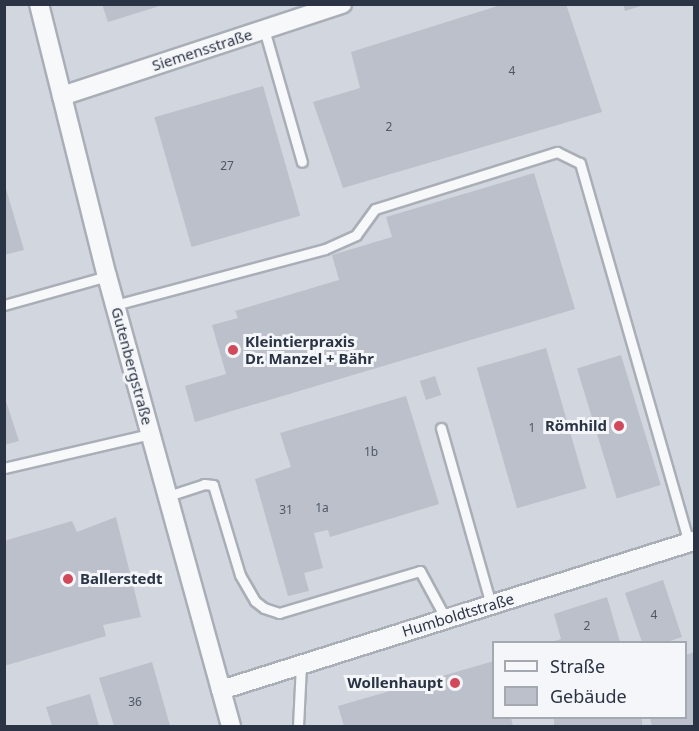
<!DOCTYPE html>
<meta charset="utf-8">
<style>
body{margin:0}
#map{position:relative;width:699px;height:731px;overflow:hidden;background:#e4e7ec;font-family:"Noto Sans",sans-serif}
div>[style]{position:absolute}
.built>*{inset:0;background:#d2d6de}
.building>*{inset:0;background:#bbc0ca;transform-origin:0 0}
.roads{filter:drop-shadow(2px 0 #a9aeb7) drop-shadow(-2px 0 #a9aeb7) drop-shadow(0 2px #a9aeb7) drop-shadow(0 -2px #a9aeb7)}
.service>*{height:9px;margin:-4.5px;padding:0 4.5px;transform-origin:4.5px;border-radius:4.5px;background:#f7f8fa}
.minor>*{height:18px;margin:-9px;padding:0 9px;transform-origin:9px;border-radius:9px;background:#f7f8fa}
.dots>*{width:16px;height:16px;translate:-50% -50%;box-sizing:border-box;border:3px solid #f4f6f9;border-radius:50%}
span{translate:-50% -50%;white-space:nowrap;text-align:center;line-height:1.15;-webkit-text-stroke:6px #f4f6f9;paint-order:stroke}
.number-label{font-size:12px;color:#4f5766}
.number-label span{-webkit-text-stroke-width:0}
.street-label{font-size:15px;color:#2b3445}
.poi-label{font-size:15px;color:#2b3445;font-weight:700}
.left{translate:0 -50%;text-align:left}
.right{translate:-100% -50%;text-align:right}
.frame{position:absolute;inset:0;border:6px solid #2b3445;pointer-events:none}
.legend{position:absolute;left:492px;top:641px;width:195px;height:78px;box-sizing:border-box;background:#f4f6f9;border:2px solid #a4a8b1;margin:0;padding:8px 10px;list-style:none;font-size:18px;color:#2b3445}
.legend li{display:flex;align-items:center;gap:12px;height:30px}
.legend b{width:30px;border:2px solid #a4a8b1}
</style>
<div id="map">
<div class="built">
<i style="clip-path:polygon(evenodd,4px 5px,694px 5px,694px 726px,5px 726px,4px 5px,494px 642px,686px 642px,686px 718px,494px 718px,494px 642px)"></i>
</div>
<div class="building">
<i style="clip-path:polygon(102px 4px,163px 4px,163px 5px,108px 22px)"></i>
<i style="clip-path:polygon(504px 4px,566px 4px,602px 112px,343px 188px,313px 102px,360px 88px,351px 52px)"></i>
<i style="clip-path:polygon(623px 4px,644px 4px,644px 5px,625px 11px)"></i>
<i style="left:263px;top:86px;width:135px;height:113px;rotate:74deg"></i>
<i style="clip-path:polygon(534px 173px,575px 309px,195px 422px,185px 386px,226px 374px,212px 325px,238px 318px,235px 311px,339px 280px,332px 255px,392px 237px,386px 217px)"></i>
<i style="clip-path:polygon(4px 182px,24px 250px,4px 255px)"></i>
<i style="left:546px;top:348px;width:146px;height:72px;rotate:74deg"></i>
<i style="left:621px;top:355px;width:136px;height:46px;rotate:73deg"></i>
<i style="left:435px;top:376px;width:20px;height:16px;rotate:72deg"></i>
<i style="clip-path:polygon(4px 395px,19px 441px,4px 445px)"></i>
<i style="clip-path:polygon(406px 396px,439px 504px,330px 537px,328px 530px,314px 533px,323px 568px,304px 573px,309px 591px,288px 596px,255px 479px,291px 467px,280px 433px)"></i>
<i style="clip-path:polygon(116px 517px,141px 617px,103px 625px,106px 636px,4px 666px,4px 541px,72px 521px,77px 532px)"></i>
<i style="clip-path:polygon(663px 580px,682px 637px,667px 642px,642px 642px,625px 593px)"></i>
<i style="clip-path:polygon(607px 597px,620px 642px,551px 642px,561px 639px,554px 614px)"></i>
<i style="clip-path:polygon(694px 652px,694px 726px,652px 726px,650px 718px,686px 718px,686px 655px)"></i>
<i style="clip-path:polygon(494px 661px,494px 718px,511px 718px,513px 726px,344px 726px,338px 706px)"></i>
<i style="clip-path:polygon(152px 662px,170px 726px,114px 726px,99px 678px)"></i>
<i style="clip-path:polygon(90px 694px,99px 726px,52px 726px,46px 707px)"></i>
<i style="left:554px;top:718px;width:88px;height:8px"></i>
</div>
<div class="roads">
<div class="service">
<i style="left:264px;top:29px;width:138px;rotate:74.1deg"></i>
<i style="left:4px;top:305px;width:107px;rotate:-15.7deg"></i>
<i style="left:115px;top:305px;width:217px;rotate:-14.9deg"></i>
<i style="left:325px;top:249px;width:34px;rotate:-24deg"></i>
<i style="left:356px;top:235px;width:32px;rotate:-54deg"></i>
<i style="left:375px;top:209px;width:191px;rotate:-17.4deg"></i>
<i style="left:557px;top:152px;width:25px;rotate:26deg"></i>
<i style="left:580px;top:163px;width:394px;rotate:74deg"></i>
<i style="left:441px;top:428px;width:184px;rotate:74.2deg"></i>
<i style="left:4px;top:468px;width:150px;rotate:-13.1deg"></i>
<i style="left:168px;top:496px;width:38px;rotate:-18deg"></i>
<i style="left:204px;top:484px;width:9px;rotate:6deg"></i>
<i style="left:213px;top:485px;width:94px;rotate:73.3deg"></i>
<i style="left:240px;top:575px;width:30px;rotate:60deg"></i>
<i style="left:255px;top:601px;width:11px;rotate:38deg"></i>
<i style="left:264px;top:608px;width:16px;rotate:18deg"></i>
<i style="left:279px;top:613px;width:147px;rotate:-16.6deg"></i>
<i style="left:420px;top:571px;width:55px;rotate:61.6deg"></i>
<i style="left:298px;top:726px;width:62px;rotate:-87.2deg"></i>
</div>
<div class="minor">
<i style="left:39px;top:4px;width:280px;rotate:76deg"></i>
<i style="left:107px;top:276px;width:467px;rotate:74.6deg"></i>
<i style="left:62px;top:96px;width:295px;rotate:-18.2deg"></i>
<i style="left:221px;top:690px;width:496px;rotate:-17.5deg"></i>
</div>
</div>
<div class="dots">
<i style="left:233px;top:350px;background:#d1495b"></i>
<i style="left:619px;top:426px;background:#d1495b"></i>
<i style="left:68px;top:579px;background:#d1495b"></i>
<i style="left:455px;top:683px;background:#d1495b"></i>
</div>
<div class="number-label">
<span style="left:512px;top:71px">4</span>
<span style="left:389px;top:127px">2</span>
<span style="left:227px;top:166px">27</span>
<span style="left:532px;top:428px">1</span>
<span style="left:371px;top:452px">1b</span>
<span style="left:322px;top:508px">1a</span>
<span style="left:286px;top:510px">31</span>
<span style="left:654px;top:615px">4</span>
<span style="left:587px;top:626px">2</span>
<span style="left:135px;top:702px">36</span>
</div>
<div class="street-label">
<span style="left:202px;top:50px;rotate:-18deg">Siemensstraße</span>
<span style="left:132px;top:366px;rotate:75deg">Gutenbergstraße</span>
<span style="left:458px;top:615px;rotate:-17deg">Humboldtstraße</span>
</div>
<div class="poi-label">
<span class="left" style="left:245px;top:350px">Kleintierpraxis<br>Dr. Manzel + Bähr</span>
<span class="right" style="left:607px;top:426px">Römhild</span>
<span class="left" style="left:80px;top:579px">Ballerstedt</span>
<span class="right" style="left:443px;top:683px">Wollenhaupt</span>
</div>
<div class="frame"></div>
<ul class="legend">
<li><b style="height:8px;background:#f7f8fa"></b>Straße</li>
<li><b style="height:16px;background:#bbc0ca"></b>Gebäude</li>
</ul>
</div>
